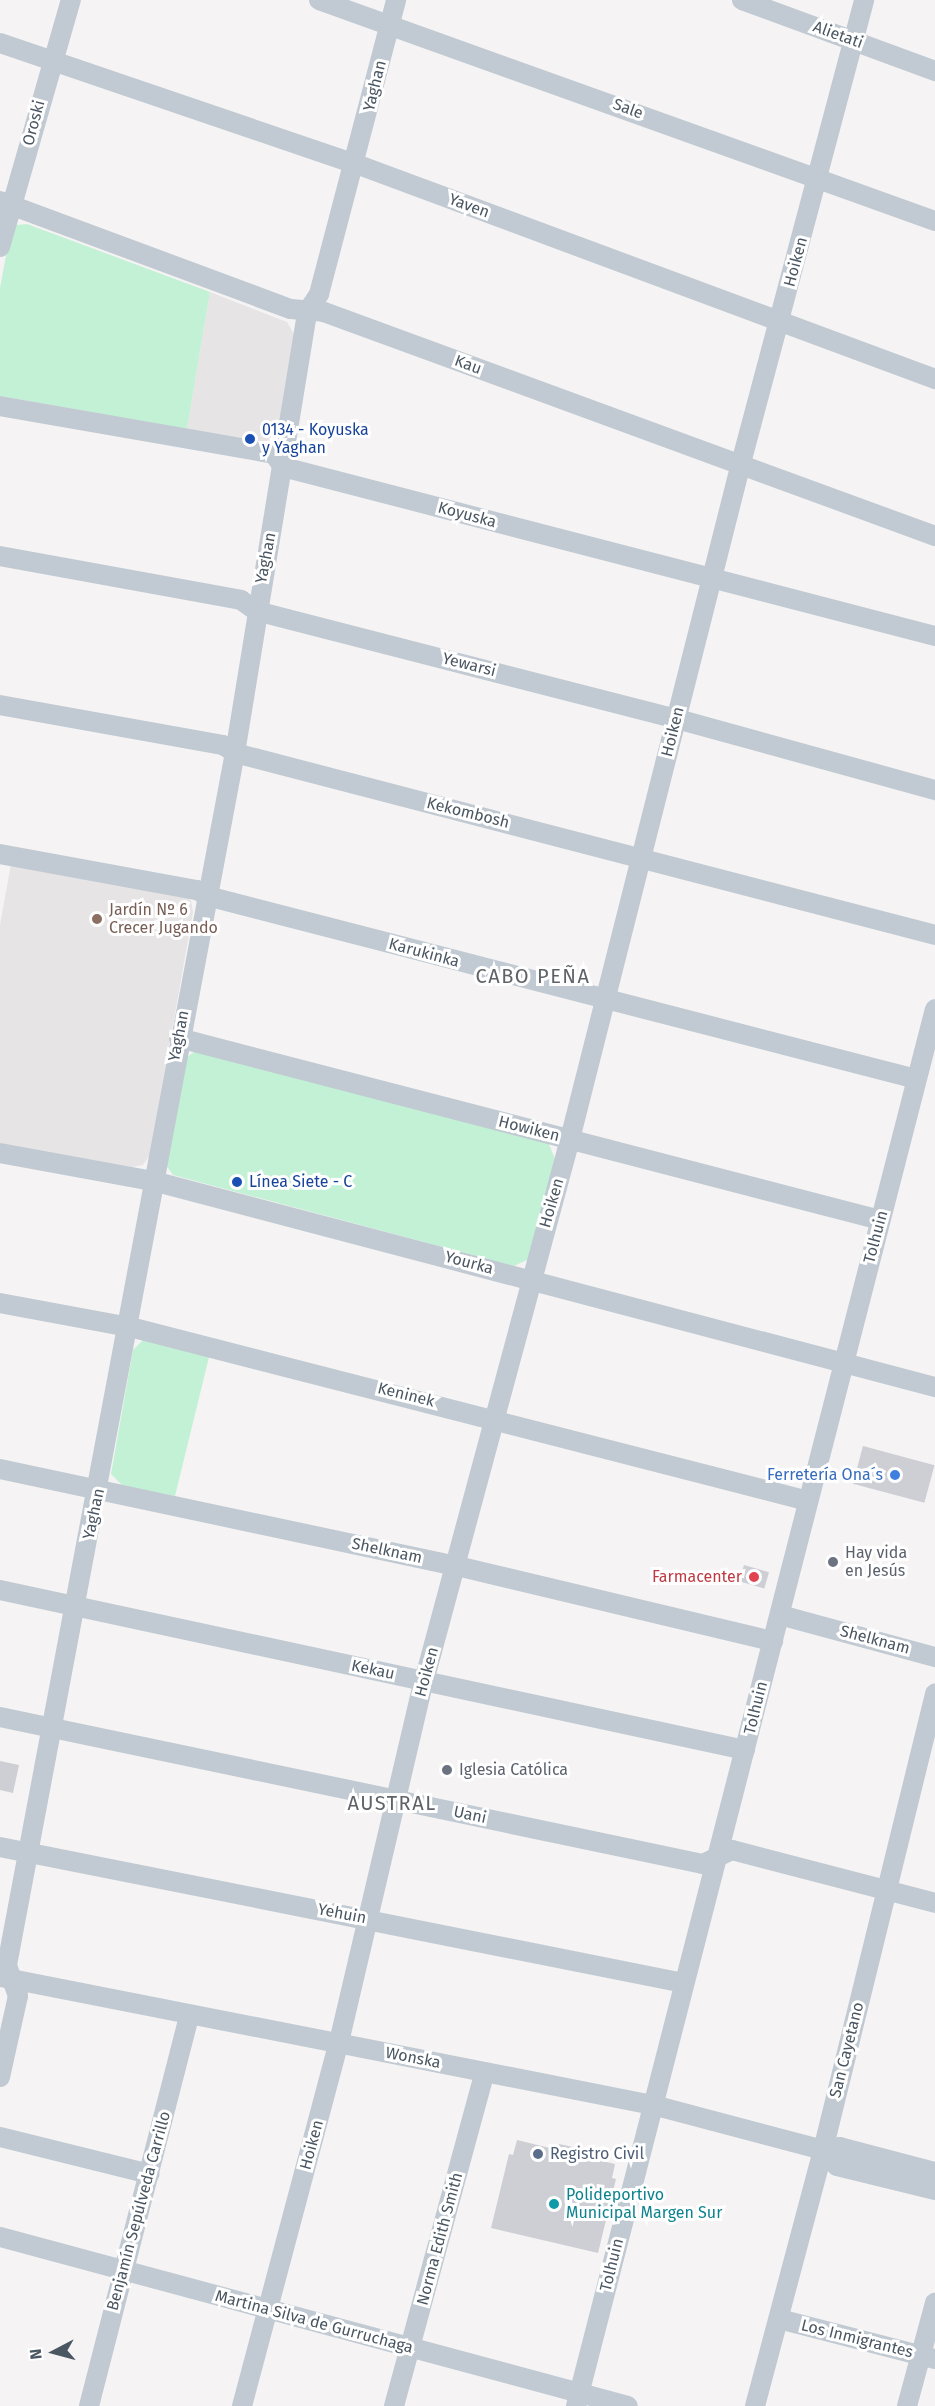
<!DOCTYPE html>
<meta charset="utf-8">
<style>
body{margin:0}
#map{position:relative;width:935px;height:2406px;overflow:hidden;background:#f5f3f3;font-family:"Fira Sans",sans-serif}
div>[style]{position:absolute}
.education>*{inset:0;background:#e6e4e5}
.green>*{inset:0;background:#c3f1d5}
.building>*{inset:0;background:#cdcfd5;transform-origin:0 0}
.minor>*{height:20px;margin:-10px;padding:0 10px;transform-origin:10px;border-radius:10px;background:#c1cad2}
.dots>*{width:16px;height:16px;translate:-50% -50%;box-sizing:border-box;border:3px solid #fff;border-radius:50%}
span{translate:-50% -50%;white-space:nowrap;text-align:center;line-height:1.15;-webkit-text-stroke:6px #fff;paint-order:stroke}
.street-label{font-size:16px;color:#4a5661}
.transit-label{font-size:16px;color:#164399}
.left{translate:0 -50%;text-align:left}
.education-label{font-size:16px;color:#785e54}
.shop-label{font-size:16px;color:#366cbe}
.right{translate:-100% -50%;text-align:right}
.worship-label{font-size:16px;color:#5b616d}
.health-label{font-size:16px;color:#be3a42}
.service-label{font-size:16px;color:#4e5e75}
.culture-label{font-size:16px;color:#0d838f}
.quarter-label{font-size:20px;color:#5f6368;letter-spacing:1.5px}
.north{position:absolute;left:24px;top:2322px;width:60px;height:60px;-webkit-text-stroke:4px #fff;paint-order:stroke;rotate:264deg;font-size:16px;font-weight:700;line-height:24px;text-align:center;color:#4a5661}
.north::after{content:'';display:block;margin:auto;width:21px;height:27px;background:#4a5661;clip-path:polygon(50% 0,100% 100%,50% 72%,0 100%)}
</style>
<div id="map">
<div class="education">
<i style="clip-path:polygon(210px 292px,287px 322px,294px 334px,279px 429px,265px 443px,187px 429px)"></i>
<i style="clip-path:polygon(11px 864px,186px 896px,191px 901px,193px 912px,150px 1155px,143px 1165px,132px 1167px,0 1145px,0 925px)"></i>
</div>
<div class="green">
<i style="clip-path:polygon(27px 224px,210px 292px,187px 429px,0 396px,0 288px,10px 234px,16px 225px)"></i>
<i style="clip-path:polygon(197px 1050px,548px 1142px,555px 1159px,529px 1259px,514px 1266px,173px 1175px,166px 1165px,187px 1057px)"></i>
<i style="clip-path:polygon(145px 1338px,210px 1353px,175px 1496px,123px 1486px,111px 1474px,133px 1350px)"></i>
</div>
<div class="building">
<i style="left:863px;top:1446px;width:74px;height:39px;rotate:15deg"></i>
<i style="left:744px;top:1565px;width:26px;height:17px;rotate:16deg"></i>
<i style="clip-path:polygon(0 1761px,19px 1765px,13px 1793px,0 1790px)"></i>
<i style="clip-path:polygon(517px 2140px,558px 2150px,559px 2144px,578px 2148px,576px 2155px,615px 2164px,612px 2178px,616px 2179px,598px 2253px,491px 2228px,509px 2154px,513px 2155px)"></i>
</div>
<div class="minor">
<i style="left:319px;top:0;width:654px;rotate:19.74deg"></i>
<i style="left:742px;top:0;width:206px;rotate:20.2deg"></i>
<i style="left:0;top:43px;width:376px;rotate:18.8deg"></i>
<i style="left:356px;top:164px;width:618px;rotate:20.37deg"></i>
<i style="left:0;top:201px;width:310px;rotate:20.4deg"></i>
<i style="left:291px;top:309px;width:33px;rotate:5deg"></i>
<i style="left:324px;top:312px;width:651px;rotate:20.13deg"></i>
<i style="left:0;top:247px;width:257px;rotate:-74deg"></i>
<i style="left:0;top:406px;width:278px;rotate:9.9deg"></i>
<i style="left:274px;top:454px;width:16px;rotate:55deg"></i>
<i style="left:283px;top:467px;width:674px;rotate:14.53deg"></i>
<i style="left:0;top:556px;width:245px;rotate:10.3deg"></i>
<i style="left:241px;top:600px;width:19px;rotate:36deg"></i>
<i style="left:256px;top:611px;width:435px;rotate:14.4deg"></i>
<i style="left:677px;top:719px;width:268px;rotate:15.4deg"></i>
<i style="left:0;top:705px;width:227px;rotate:10.2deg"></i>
<i style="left:223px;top:745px;width:14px;rotate:34deg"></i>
<i style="left:235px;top:753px;width:723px;rotate:14.57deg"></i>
<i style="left:0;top:854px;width:200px;rotate:10.4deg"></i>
<i style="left:197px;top:890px;width:12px;rotate:31deg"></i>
<i style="left:207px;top:896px;width:732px;rotate:14.47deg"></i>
<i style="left:179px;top:1038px;width:724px;rotate:14.55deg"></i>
<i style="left:0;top:1153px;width:156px;rotate:10.4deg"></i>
<i style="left:153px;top:1181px;width:809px;rotate:14.76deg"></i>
<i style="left:0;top:1303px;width:132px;rotate:10.5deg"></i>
<i style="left:130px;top:1327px;width:700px;rotate:14.39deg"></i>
<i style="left:0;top:1469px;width:467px;rotate:12deg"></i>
<i style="left:457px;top:1566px;width:325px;rotate:13.4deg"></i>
<i style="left:0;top:1590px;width:762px;rotate:12.12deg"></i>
<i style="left:780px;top:1615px;width:161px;rotate:15.2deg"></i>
<i style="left:0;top:1717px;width:718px;rotate:11.81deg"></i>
<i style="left:703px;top:1864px;width:32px;rotate:-26deg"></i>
<i style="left:732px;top:1850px;width:210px;rotate:14.6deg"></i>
<i style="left:0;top:1847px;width:697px;rotate:11.25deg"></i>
<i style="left:1px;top:1977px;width:664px;rotate:11.11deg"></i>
<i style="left:653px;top:2105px;width:176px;rotate:14.8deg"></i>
<i style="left:0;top:2077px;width:83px;rotate:-77.5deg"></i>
<i style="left:18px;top:1996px;width:33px;rotate:-110deg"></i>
<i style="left:7px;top:1965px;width:1233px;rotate:-79.35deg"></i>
<i style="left:235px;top:753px;width:447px;rotate:-80.7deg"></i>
<i style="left:307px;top:312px;width:22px;rotate:-56deg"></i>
<i style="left:319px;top:294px;width:304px;rotate:-75.3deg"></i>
<i style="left:0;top:2137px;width:154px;rotate:13.9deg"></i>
<i style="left:935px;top:2172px;width:98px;rotate:-165.3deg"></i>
<i style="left:840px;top:2147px;width:17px;rotate:170deg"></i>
<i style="left:823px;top:2150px;width:21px;rotate:49deg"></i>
<i style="left:837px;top:2166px;width:101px;rotate:13.8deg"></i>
<i style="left:0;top:2237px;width:650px;rotate:15.06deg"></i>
<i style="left:779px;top:2319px;width:161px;rotate:14.4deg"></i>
<i style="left:89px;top:2406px;width:403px;rotate:-75.6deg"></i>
<i style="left:242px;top:2406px;width:377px;rotate:-75.1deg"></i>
<i style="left:339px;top:2042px;width:371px;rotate:-76.8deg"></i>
<i style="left:424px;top:1681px;width:561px;rotate:-74.92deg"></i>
<i style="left:570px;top:1139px;width:697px;rotate:-75.8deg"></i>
<i style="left:741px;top:463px;width:479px;rotate:-75.1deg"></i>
<i style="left:394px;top:2406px;width:346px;rotate:-74.8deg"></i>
<i style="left:576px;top:2406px;width:1442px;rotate:-75.59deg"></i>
<i style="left:755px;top:2406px;width:265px;rotate:-75.1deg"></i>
<i style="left:823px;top:2150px;width:470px;rotate:-76.2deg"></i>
<i style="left:907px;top:2406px;width:107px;rotate:-74.8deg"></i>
</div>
<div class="dots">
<i style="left:250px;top:439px;background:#1a4fb4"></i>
<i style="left:97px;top:919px;background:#8d6e63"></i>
<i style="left:237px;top:1182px;background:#1a4fb4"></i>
<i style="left:895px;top:1475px;background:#3f7fe0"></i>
<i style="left:833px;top:1562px;background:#6b7280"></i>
<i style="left:754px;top:1577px;background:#e0444e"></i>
<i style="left:447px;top:1770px;background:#6b7280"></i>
<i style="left:538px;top:2154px;background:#5c6f8a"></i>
<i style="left:554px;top:2204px;background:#0f9aa8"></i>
</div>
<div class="street-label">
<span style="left:838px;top:35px;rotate:20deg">Alietati</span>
<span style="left:375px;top:86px;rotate:-76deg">Yaghan</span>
<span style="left:628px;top:109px;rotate:20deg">Sale</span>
<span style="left:34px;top:123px;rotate:-75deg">Oroski</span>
<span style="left:469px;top:206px;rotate:20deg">Yaven</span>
<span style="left:796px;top:262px;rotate:-75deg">Hoiken</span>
<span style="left:468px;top:365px;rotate:20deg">Kau</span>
<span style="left:467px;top:515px;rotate:15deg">Koyuska</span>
<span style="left:266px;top:558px;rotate:-79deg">Yaghan</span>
<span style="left:469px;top:665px;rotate:14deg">Yewarsi</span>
<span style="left:673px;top:732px;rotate:-76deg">Hoiken</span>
<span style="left:468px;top:813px;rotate:14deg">Kekombosh</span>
<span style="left:424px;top:953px;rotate:15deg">Karukinka</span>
<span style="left:179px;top:1036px;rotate:-79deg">Yaghan</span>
<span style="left:529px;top:1129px;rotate:14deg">Howiken</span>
<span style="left:552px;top:1203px;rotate:-74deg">Hoiken</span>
<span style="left:876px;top:1237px;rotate:-75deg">Tolhuin</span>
<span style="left:469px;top:1263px;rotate:15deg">Yourka</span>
<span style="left:406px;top:1395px;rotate:14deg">Keninek</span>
<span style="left:94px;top:1514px;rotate:-78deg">Yaghan</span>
<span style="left:387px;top:1551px;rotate:12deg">Shelknam</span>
<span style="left:875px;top:1640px;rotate:15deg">Shelknam</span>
<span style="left:373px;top:1670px;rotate:12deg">Kekau</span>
<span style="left:427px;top:1672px;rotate:-75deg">Hoiken</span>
<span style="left:756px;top:1708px;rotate:-76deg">Tolhuin</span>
<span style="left:470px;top:1815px;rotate:12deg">Uani</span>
<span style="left:342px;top:1914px;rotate:11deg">Yehuin</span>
<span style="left:847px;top:2050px;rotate:-76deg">San Cayetano</span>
<span style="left:413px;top:2058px;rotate:11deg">Wonska</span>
<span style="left:312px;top:2145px;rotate:-75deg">Hoiken</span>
<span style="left:139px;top:2211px;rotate:-75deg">Benjamín Sepúlveda Carrillo</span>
<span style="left:440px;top:2239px;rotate:-75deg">Norma Edith Smith</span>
<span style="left:612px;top:2265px;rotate:-76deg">Tolhuin</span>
<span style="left:314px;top:2322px;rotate:15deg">Martina Silva de Gurruchaga</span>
<span style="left:857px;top:2339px;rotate:14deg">Los Inmigrantes</span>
</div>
<div class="transit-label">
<span class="left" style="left:262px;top:439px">0134 - Koyuska<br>y Yaghan</span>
<span class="left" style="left:249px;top:1182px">Línea Siete - C</span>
</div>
<div class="education-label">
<span class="left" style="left:109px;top:919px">Jardín Nº 6<br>Crecer Jugando</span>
</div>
<div class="shop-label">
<span class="right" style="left:883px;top:1475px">Ferretería Ona´s</span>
</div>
<div class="worship-label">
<span class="left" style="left:845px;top:1562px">Hay vida<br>en Jesús</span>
<span class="left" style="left:459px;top:1770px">Iglesia Católica</span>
</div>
<div class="health-label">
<span class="right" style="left:742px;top:1577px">Farmacenter</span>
</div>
<div class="service-label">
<span class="left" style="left:550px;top:2154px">Registro Civil</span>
</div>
<div class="culture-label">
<span class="left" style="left:566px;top:2204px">Polideportivo<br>Municipal Margen Sur</span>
</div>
<div class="quarter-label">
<span style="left:533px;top:976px">CABO PEÑA</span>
<span style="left:392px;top:1803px">AUSTRAL</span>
</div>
<div class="north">N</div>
</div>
